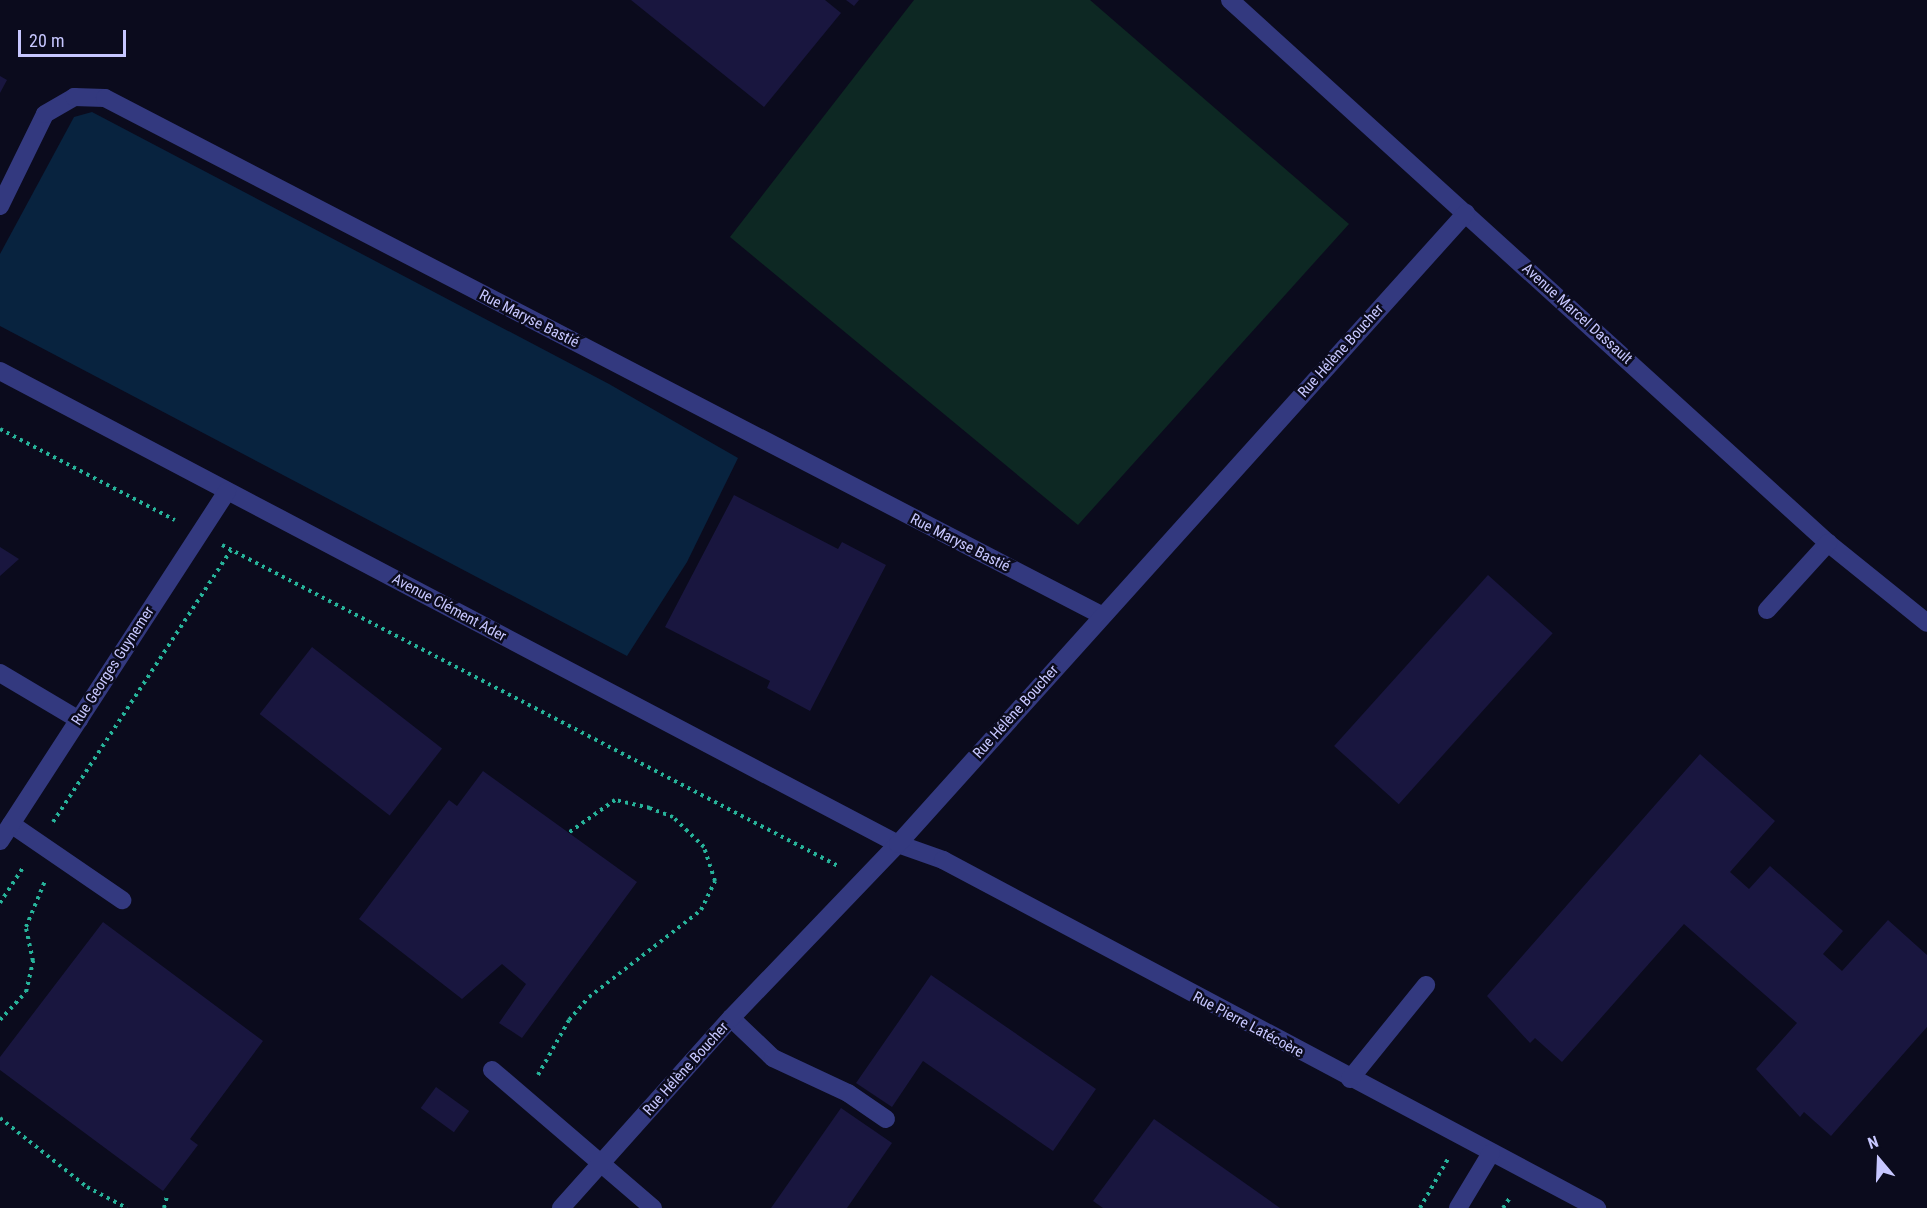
<!DOCTYPE html>
<meta charset="utf-8">
<style>
body{margin:0}
#map{position:relative;width:1927px;height:1208px;overflow:hidden;background:#0b0b1d;font-family:"Roboto Condensed",sans-serif}
div>[style]{position:absolute}
.green>*{inset:0;background:#0d2823}
.water>*{inset:0;background:#08233f}
.building>*{inset:0;background:#19163f;transform-origin:0 0}
.path>*{height:4px;margin-top:-2px;transform-origin:0;background:repeating-linear-gradient(90deg,#27b39a 0 3px,transparent 0 7.5px)}
.minor>*{height:18px;margin:-9px;padding:0 9px;transform-origin:9px;border-radius:9px;background:#33397f}
span{translate:-50% -50%;white-space:nowrap;text-align:center;line-height:1.15;-webkit-text-stroke:5px #0b0b1d;paint-order:stroke}
.street-label{font-size:15px;color:#c7c7ff}
.north{position:absolute;left:1849px;top:1130px;width:60px;height:60px;-webkit-text-stroke:4px #0b0b1d;paint-order:stroke;rotate:341deg;font-size:16px;font-weight:700;line-height:24px;text-align:center;color:#c7c7ff}
.north::after{content:'';display:block;margin:auto;width:21px;height:27px;background:#c7c7ff;clip-path:polygon(50% 0,100% 100%,50% 72%,0 100%)}
.scale{position:absolute;left:18px;top:30px;width:108px;height:27px;box-sizing:border-box;border:3px solid #c7c7ff;border-top:0;padding-left:8px;font-size:18px;line-height:21px;white-space:nowrap;color:#c7c7ff;-webkit-text-stroke:4px #0b0b1d;paint-order:stroke}
</style>
<div id="map">
<div class="green">
<i style="clip-path:polygon(914px 0,1090px 0,1349px 224px,1078px 525px,730px 237px)"></i>
</div>
<div class="water">
<i style="clip-path:polygon(92px 112px,609px 384px,738px 458px,687px 562px,627px 656px,0 326px,0 254px,74px 117px)"></i>
</div>
<div class="building">
<i style="clip-path:polygon(631px 0,825px 0,841px 13px,764px 107px)"></i>
<i style="clip-path:polygon(846px 0,859px 0,854px 6px)"></i>
<i style="clip-path:polygon(0 76px,7px 80px,0 93px)"></i>
<i style="clip-path:polygon(734px 495px,838px 549px,842px 542px,886px 565px,810px 711px,767px 688px,770px 681px,665px 627px)"></i>
<i style="clip-path:polygon(0 547px,19px 559px,0 576px)"></i>
<i style="left:1488px;top:575px;width:87px;height:230px;rotate:42deg"></i>
<i style="left:312px;top:647px;width:165px;height:85px;rotate:38deg"></i>
<i style="clip-path:polygon(1700px 754px,1775px 821px,1730px 872px,1749px 889px,1770px 866px,1843px 931px,1823px 954px,1842px 971px,1888px 920px,1927px 955px,1927px 1027px,1831px 1136px,1804px 1112px,1800px 1117px,1756px 1069px,1797px 1023px,1684px 924px,1562px 1062px,1535px 1038px,1530px 1043px,1487px 996px)"></i>
<i style="clip-path:polygon(483px 771px,637px 882px,522px 1038px,499px 1023px,526px 984px,502px 964px,462px 999px,359px 919px,449px 800px,457px 806px)"></i>
<i style="clip-path:polygon(103px 922px,263px 1041px,190px 1139px,198px 1145px,163px 1191px,0 1070px,0 1057px)"></i>
<i style="clip-path:polygon(931px 975px,1096px 1089px,1053px 1151px,923px 1061px,892px 1107px,856px 1083px)"></i>
<i style="left:436px;top:1087px;width:41px;height:26px;rotate:36deg"></i>
<i style="clip-path:polygon(841px 1108px,892px 1143px,847px 1208px,771px 1208px)"></i>
<i style="clip-path:polygon(1154px 1119px,1280px 1208px,1103px 1208px,1093px 1201px)"></i>
</div>
<div class="path">
<i style="left:0;top:429px;width:197px;rotate:27.5deg"></i>
<i style="left:222px;top:545px;width:695px;rotate:27.52deg"></i>
<i style="left:53px;top:822px;width:325px;rotate:-56.8deg"></i>
<i style="left:0;top:903px;width:44px;rotate:-57deg"></i>
<i style="left:0;top:1020px;width:38px;rotate:-47deg"></i>
<i style="left:26px;top:992px;width:32px;rotate:-77deg"></i>
<i style="left:33px;top:961px;width:35px;rotate:-102deg"></i>
<i style="left:26px;top:927px;width:50px;rotate:-67.6deg"></i>
<i style="left:538px;top:1075px;width:63px;rotate:-60.6deg"></i>
<i style="left:569px;top:1020px;width:30px;rotate:-49deg"></i>
<i style="left:589px;top:997px;width:142px;rotate:-37.8deg"></i>
<i style="left:701px;top:910px;width:32px;rotate:-64deg"></i>
<i style="left:715px;top:881px;width:36px;rotate:-108deg"></i>
<i style="left:704px;top:847px;width:43px;rotate:-135.9deg"></i>
<i style="left:673px;top:817px;width:25px;rotate:-159deg"></i>
<i style="left:650px;top:808px;width:36px;rotate:-167deg"></i>
<i style="left:615px;top:800px;width:57px;rotate:144.9deg"></i>
<i style="left:0;top:1118px;width:111px;rotate:38.4deg"></i>
<i style="left:87px;top:1187px;width:45px;rotate:27.7deg"></i>
<i style="left:164px;top:1208px;width:12px;rotate:-76deg"></i>
<i style="left:1420px;top:1208px;width:56px;rotate:-60.3deg"></i>
<i style="left:1503px;top:1208px;width:14px;rotate:-56deg"></i>
</div>
<div class="minor">
<i style="left:1230px;top:0;width:808px;rotate:42.24deg"></i>
<i style="left:1828px;top:543px;width:127px;rotate:38.9deg"></i>
<i style="left:0;top:206px;width:102px;rotate:-63.9deg"></i>
<i style="left:45px;top:114px;width:34px;rotate:-30deg"></i>
<i style="left:74px;top:97px;width:31px;rotate:2deg"></i>
<i style="left:105px;top:98px;width:1124px;rotate:27.43deg"></i>
<i style="left:0;top:371px;width:1015px;rotate:27.78deg"></i>
<i style="left:898px;top:844px;width:48px;rotate:19.6deg"></i>
<i style="left:943px;top:860px;width:741px;rotate:28.02deg"></i>
<i style="left:1767px;top:610px;width:91px;rotate:-47.7deg"></i>
<i style="left:0;top:673px;width:92px;rotate:30.7deg"></i>
<i style="left:11px;top:824px;width:135px;rotate:34.4deg"></i>
<i style="left:0;top:841px;width:417px;rotate:-57deg"></i>
<i style="left:731px;top:1018px;width:58px;rotate:43.6deg"></i>
<i style="left:773px;top:1058px;width:83px;rotate:25deg"></i>
<i style="left:848px;top:1093px;width:46px;rotate:34.4deg"></i>
<i style="left:492px;top:1070px;width:212px;rotate:40.6deg"></i>
<i style="left:1350px;top:1079px;width:121px;rotate:-51deg"></i>
<i style="left:561px;top:1208px;width:255px;rotate:-48.2deg"></i>
<i style="left:731px;top:1018px;width:241px;rotate:-46.2deg"></i>
<i style="left:898px;top:844px;width:849px;rotate:-48.01deg"></i>
<i style="left:1458px;top:1208px;width:64px;rotate:-59deg"></i>
</div>
<div class="street-label">
<span style="left:1577px;top:314px;rotate:42deg">Avenue Marcel Dassault</span>
<span style="left:529px;top:319px;rotate:27deg">Rue Maryse Bastié</span>
<span style="left:1341px;top:351px;rotate:-48deg">Rue Hélène Boucher</span>
<span style="left:960px;top:543px;rotate:27deg">Rue Maryse Bastié</span>
<span style="left:449px;top:608px;rotate:28deg">Avenue Clément Ader</span>
<span style="left:113px;top:666px;rotate:-57deg">Rue Georges Guynemer</span>
<span style="left:1016px;top:712px;rotate:-48deg">Rue Hélène Boucher</span>
<span style="left:1248px;top:1025px;rotate:28deg">Rue Pierre Latécoère</span>
<span style="left:686px;top:1069px;rotate:-48deg">Rue Hélène Boucher</span>
</div>
<div class="north">N</div>
<div class="scale">20 m</div>
</div>
